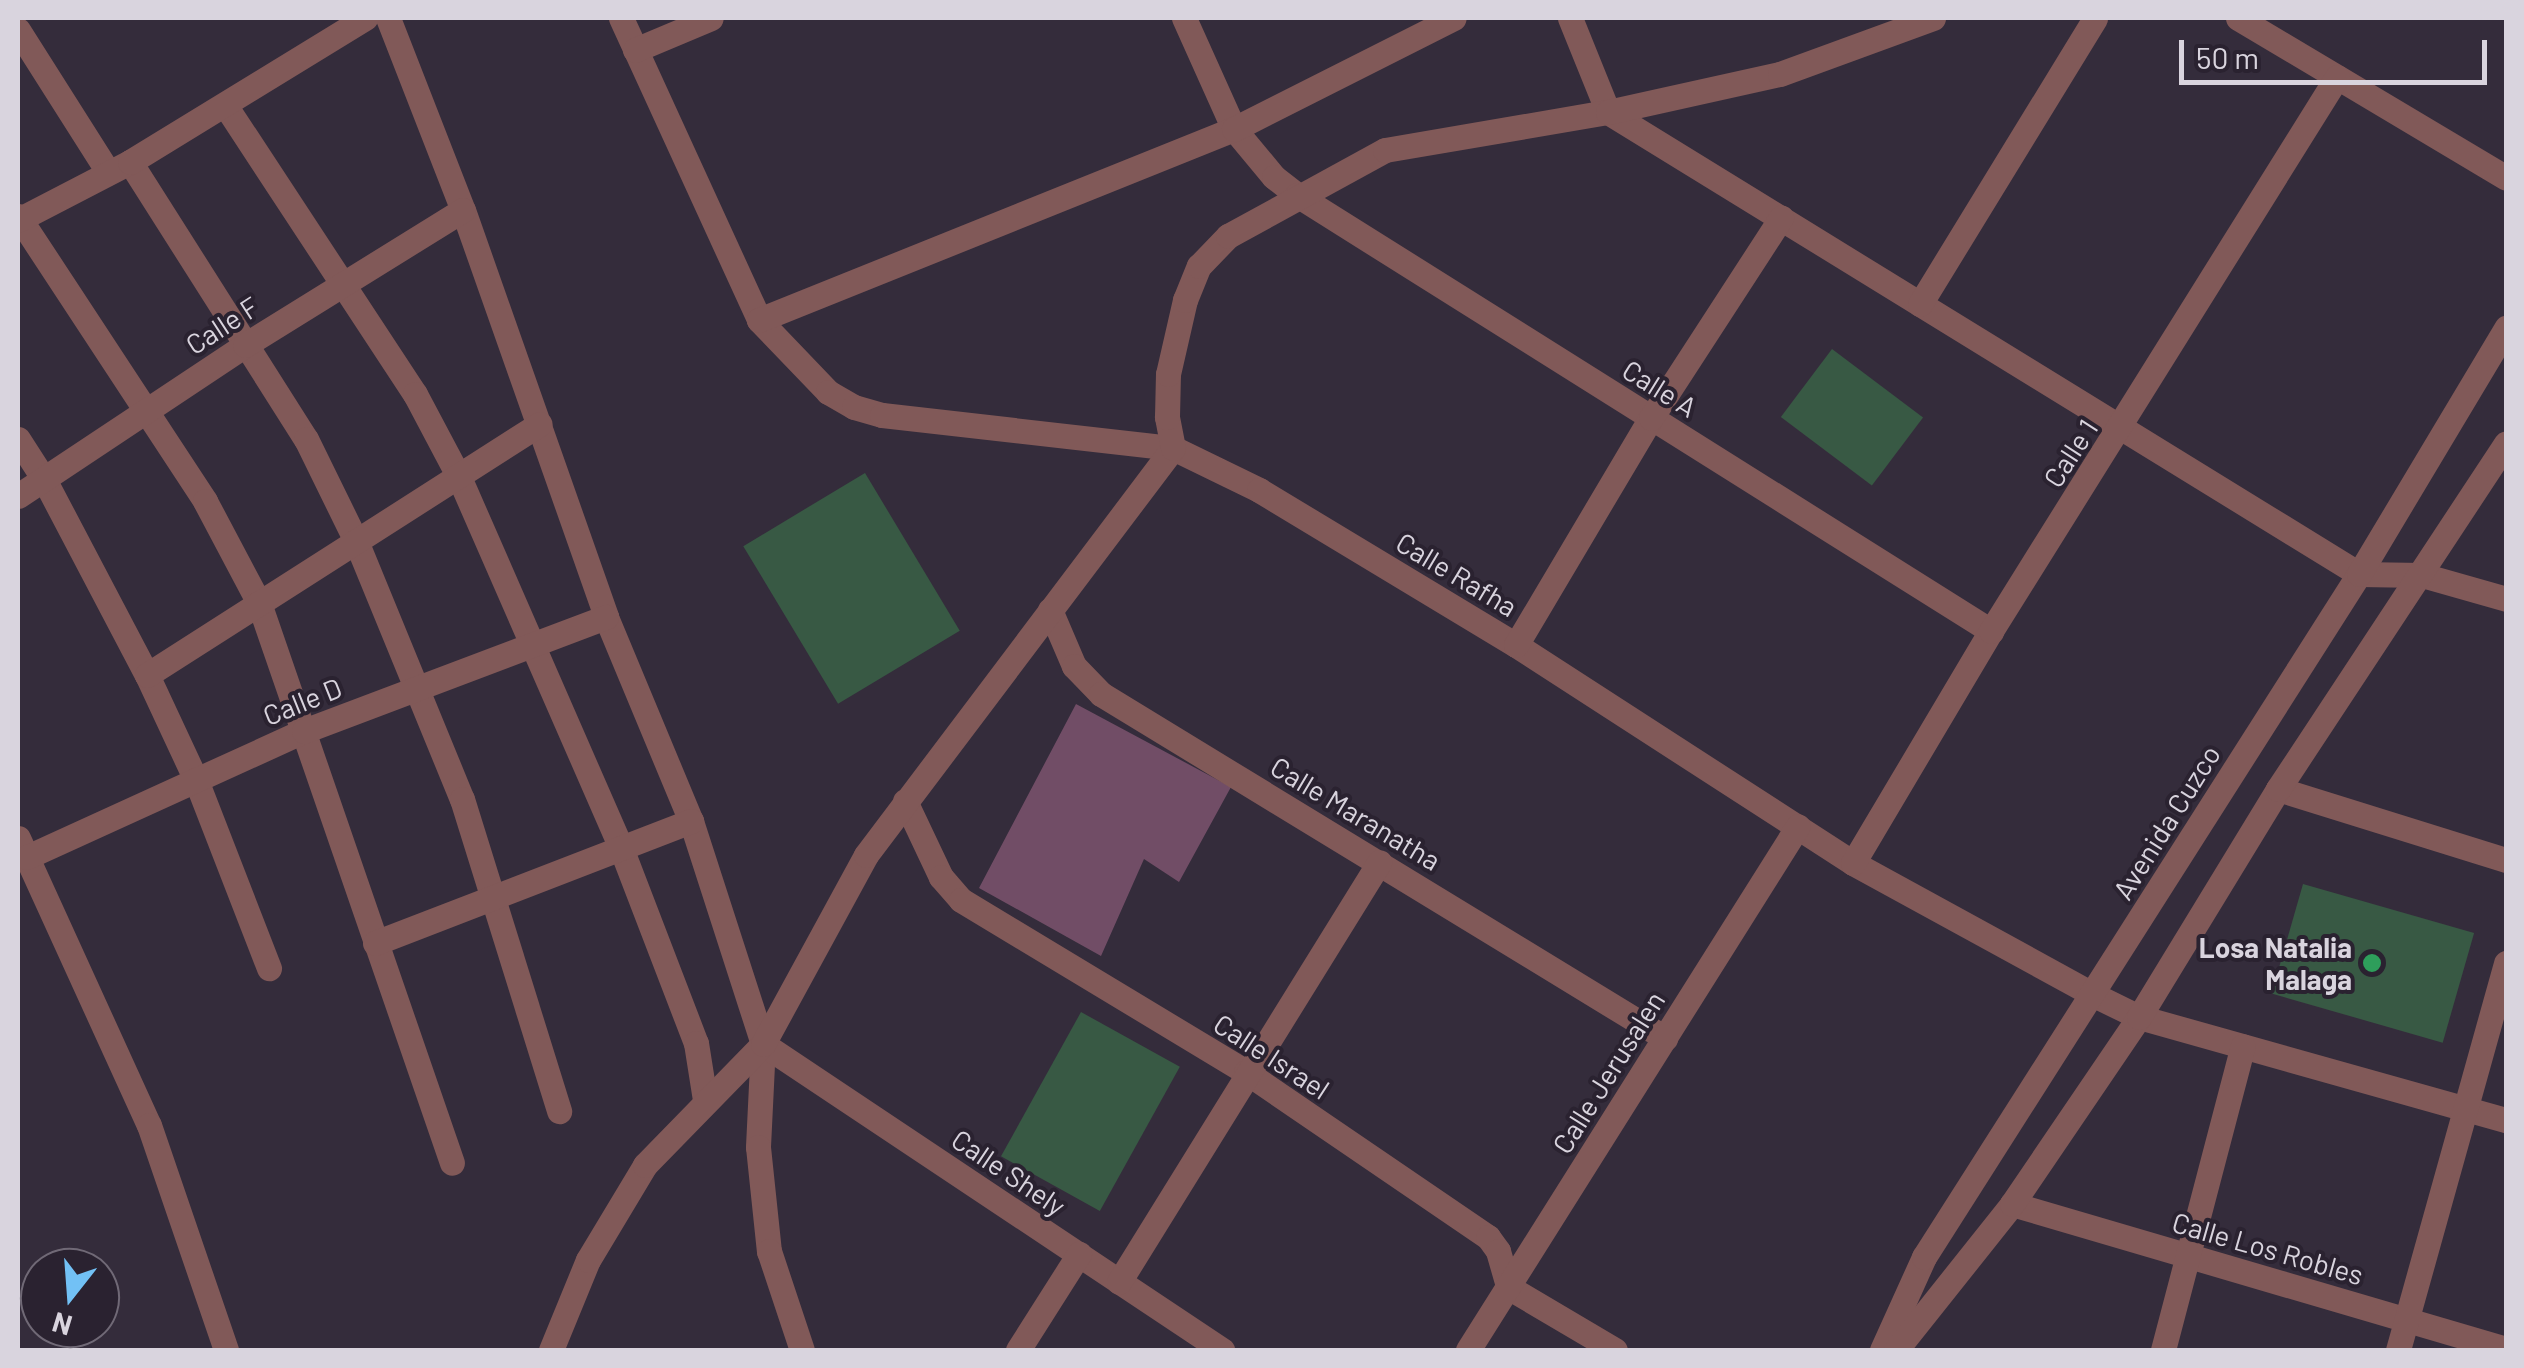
<!DOCTYPE html>
<style>
body{margin:0}
#map{position:relative;width:2524px;height:1368px;overflow:hidden;background:#342c3b;font-family:Barlow,sans-serif}
div>[style]{position:absolute}
.green>*{inset:0;background:#385944;transform-origin:0 0}
.building>*{inset:0;background:#714d66}
.minor>*{height:25px;margin:-12.5px;padding:0 12.5px;transform-origin:12.5px;border-radius:12.5px;background:#815958}
.dots>*{width:28px;height:28px;translate:-50% -50%;box-sizing:border-box;border:5px solid #2a2230;border-radius:50%}
span{translate:-50% -50%;white-space:nowrap;text-align:center;line-height:1.15;-webkit-text-stroke:8px #2a2230;paint-order:stroke}
.street-label{font-size:28px;color:#d9d4de}
.poi-label{font-size:28px;color:#d9d4de;font-weight:700}
.right{translate:-100% -50%;text-align:right}
.frame{position:absolute;inset:0;border:20px solid #d9d4de;pointer-events:none}
.north{position:absolute;left:20px;top:1248px;width:100px;height:100px;box-sizing:border-box;background:#2a2230;border:2px solid #706976;border-radius:50%;rotate:197deg;font-size:28px;font-weight:700;line-height:40px;text-align:center;color:#d9d4de}
.north::after{content:'';display:block;margin:auto;width:35px;height:45px;background:#72c1f5;clip-path:polygon(50% 0,100% 100%,50% 72%,0 100%)}
.scale{position:absolute;left:2179px;top:40px;width:308px;height:45px;box-sizing:border-box;border:5px solid #d9d4de;border-top:0;padding-left:12px;font-size:30px;line-height:35px;white-space:nowrap;color:#d9d4de;-webkit-text-stroke:8px #2a2230;paint-order:stroke}
</style>
<div id="map">
<div class="green">
<i style="left:1832px;top:349px;width:114px;height:85px;rotate:37deg"></i>
<i style="left:865px;top:473px;width:184px;height:142px;rotate:59deg"></i>
<i style="left:2303px;top:884px;width:178px;height:114px;rotate:16deg"></i>
<i style="left:1081px;top:1012px;width:113px;height:165px;rotate:29deg"></i>
</div>
<div class="building">
<i style="clip-path:polygon(1076px 704px,1231px 787px,1179px 882px,1144px 859px,1101px 956px,979px 888px)"></i>
</div>
<div class="minor">
<i style="left:388px;top:18px;width:206px;rotate:68.7deg"></i>
<i style="left:463px;top:210px;width:431px;rotate:70.6deg"></i>
<i style="left:606px;top:617px;width:221px;rotate:67.4deg"></i>
<i style="left:691px;top:821px;width:234px;rotate:72.1deg"></i>
<i style="left:763px;top:1044px;width:103px;rotate:92.8deg"></i>
<i style="left:758px;top:1147px;width:105px;rotate:84deg"></i>
<i style="left:769px;top:1251px;width:104px;rotate:71.6deg"></i>
<i style="left:621px;top:18px;width:332px;rotate:65.4deg"></i>
<i style="left:759px;top:320px;width:100px;rotate:46.2deg"></i>
<i style="left:828px;top:392px;width:30px;rotate:30deg"></i>
<i style="left:854px;top:407px;width:29px;rotate:16deg"></i>
<i style="left:882px;top:415px;width:293px;rotate:6.5deg"></i>
<i style="left:1173px;top:448px;width:96px;rotate:26deg"></i>
<i style="left:1259px;top:490px;width:300px;rotate:31.1deg"></i>
<i style="left:1516px;top:645px;width:401px;rotate:32.9deg"></i>
<i style="left:1853px;top:863px;width:273px;rotate:28.7deg"></i>
<i style="left:2092px;top:994px;width:52px;rotate:26.1deg"></i>
<i style="left:2139px;top:1017px;width:381px;rotate:15.7deg"></i>
<i style="left:1184px;top:18px;width:122px;rotate:65.8deg"></i>
<i style="left:1234px;top:129px;width:62px;rotate:50.2deg"></i>
<i style="left:1274px;top:177px;width:29px;rotate:38deg"></i>
<i style="left:1297px;top:195px;width:820px;rotate:32.14deg"></i>
<i style="left:1570px;top:18px;width:101px;rotate:68deg"></i>
<i style="left:1608px;top:112px;width:882px;rotate:31.6deg"></i>
<i style="left:2359px;top:574px;width:63px;rotate:0.9deg"></i>
<i style="left:2422px;top:575px;width:87px;rotate:15.9deg"></i>
<i style="left:2238px;top:18px;width:312px;rotate:30.8deg"></i>
<i style="left:18px;top:30px;width:168px;rotate:57.6deg"></i>
<i style="left:635px;top:50px;width:82px;rotate:-22.8deg"></i>
<i style="left:225px;top:105px;width:346px;rotate:56.7deg"></i>
<i style="left:415px;top:394px;width:94px;rotate:62.1deg"></i>
<i style="left:459px;top:477px;width:405px;rotate:66.4deg"></i>
<i style="left:621px;top:848px;width:209px;rotate:69deg"></i>
<i style="left:696px;top:1043px;width:58px;rotate:81deg"></i>
<i style="left:130px;top:162px;width:328px;rotate:57.6deg"></i>
<i style="left:306px;top:439px;width:114px;rotate:63.9deg"></i>
<i style="left:356px;top:541px;width:279px;rotate:67.7deg"></i>
<i style="left:462px;top:799px;width:327px;rotate:72.7deg"></i>
<i style="left:18px;top:216px;width:341px;rotate:56.7deg"></i>
<i style="left:205px;top:501px;width:115px;rotate:62.1deg"></i>
<i style="left:259px;top:603px;width:592px;rotate:70.98deg"></i>
<i style="left:18px;top:220px;width:126px;rotate:-27.4deg"></i>
<i style="left:130px;top:162px;width:276px;rotate:-31.5deg"></i>
<i style="left:1920px;top:304px;width:335px;rotate:-58.5deg"></i>
<i style="left:759px;top:320px;width:512px;rotate:-21.91deg"></i>
<i style="left:1234px;top:129px;width:246px;rotate:-26.8deg"></i>
<i style="left:18px;top:439px;width:50px;rotate:57.3deg"></i>
<i style="left:45px;top:481px;width:219px;rotate:62.3deg"></i>
<i style="left:147px;top:675px;width:116px;rotate:65deg"></i>
<i style="left:196px;top:780px;width:202px;rotate:68.8deg"></i>
<i style="left:18px;top:496px;width:273px;rotate:-33.6deg"></i>
<i style="left:245px;top:345px;width:256px;rotate:-31.8deg"></i>
<i style="left:1050px;top:610px;width:61px;rotate:66.8deg"></i>
<i style="left:1074px;top:666px;width:39px;rotate:46deg"></i>
<i style="left:1101px;top:694px;width:661px;rotate:31.38deg"></i>
<i style="left:1516px;top:645px;width:264px;rotate:-59.3deg"></i>
<i style="left:1651px;top:418px;width:239px;rotate:-57deg"></i>
<i style="left:147px;top:675px;width:466px;rotate:-32.6deg"></i>
<i style="left:2278px;top:789px;width:239px;rotate:17.3deg"></i>
<i style="left:905px;top:801px;width:84px;rotate:64.7deg"></i>
<i style="left:941px;top:877px;width:30px;rotate:49deg"></i>
<i style="left:961px;top:900px;width:333px;rotate:31.1deg"></i>
<i style="left:1246px;top:1072px;width:293px;rotate:34.3deg"></i>
<i style="left:1488px;top:1237px;width:17px;rotate:54deg"></i>
<i style="left:1498px;top:1251px;width:37px;rotate:74deg"></i>
<i style="left:1508px;top:1287px;width:124px;rotate:30.5deg"></i>
<i style="left:18px;top:838px;width:315px;rotate:65.5deg"></i>
<i style="left:149px;top:1125px;width:238px;rotate:71.1deg"></i>
<i style="left:27px;top:857px;width:304px;rotate:-24.5deg"></i>
<i style="left:304px;top:731px;width:323px;rotate:-20.7deg"></i>
<i style="left:1853px;top:863px;width:270px;rotate:-59.3deg"></i>
<i style="left:1991px;top:631px;width:653px;rotate:-58.01deg"></i>
<i style="left:375px;top:943px;width:339px;rotate:-21.1deg"></i>
<i style="left:763px;top:1044px;width:552px;rotate:33.69deg"></i>
<i style="left:2012px;top:1204px;width:515px;rotate:16.36deg"></i>
<i style="left:1119px;top:1282px;width:494px;rotate:-58.2deg"></i>
<i style="left:551px;top:1350px;width:97px;rotate:-67.7deg"></i>
<i style="left:588px;top:1260px;width:111px;rotate:-59deg"></i>
<i style="left:645px;top:1165px;width:169px;rotate:-45.7deg"></i>
<i style="left:763px;top:1044px;width:215px;rotate:-61.4deg"></i>
<i style="left:866px;top:855px;width:510px;rotate:-52.97deg"></i>
<i style="left:1173px;top:448px;width:32px;rotate:-101deg"></i>
<i style="left:1167px;top:417px;width:43px;rotate:-88.7deg"></i>
<i style="left:1168px;top:374px;width:76px;rotate:-77.1deg"></i>
<i style="left:1185px;top:300px;width:37px;rotate:-68deg"></i>
<i style="left:1199px;top:266px;width:42px;rotate:-46deg"></i>
<i style="left:1228px;top:236px;width:179px;rotate:-28.7deg"></i>
<i style="left:1385px;top:150px;width:226px;rotate:-9.7deg"></i>
<i style="left:1608px;top:112px;width:176px;rotate:-12.5deg"></i>
<i style="left:1780px;top:74px;width:163px;rotate:-20.1deg"></i>
<i style="left:1018px;top:1350px;width:114px;rotate:-57.6deg"></i>
<i style="left:1468px;top:1350px;width:619px;rotate:-57.8deg"></i>
<i style="left:1882px;top:1350px;width:102px;rotate:-65.7deg"></i>
<i style="left:1924px;top:1257px;width:810px;rotate:-57.51deg"></i>
<i style="left:2359px;top:574px;width:287px;rotate:-59.1deg"></i>
<i style="left:1896px;top:1350px;width:186px;rotate:-51.5deg"></i>
<i style="left:2012px;top:1204px;width:226px;rotate:-55.8deg"></i>
<i style="left:2139px;top:1017px;width:267px;rotate:-58.6deg"></i>
<i style="left:2278px;top:789px;width:414px;rotate:-56.6deg"></i>
<i style="left:2163px;top:1350px;width:314px;rotate:-75.3deg"></i>
<i style="left:2398px;top:1350px;width:402px;rotate:-74.4deg"></i>
</div>
<div class="dots">
<i style="left:2372px;top:963px;background:#2e9e5b"></i>
</div>
<div class="street-label">
<span style="left:222px;top:325px;rotate:-33deg">Calle F</span>
<span style="left:1660px;top:388px;rotate:32deg">Calle A</span>
<span style="left:2070px;top:453px;rotate:-57deg">Calle 1</span>
<span style="left:1457px;top:574px;rotate:31deg">Calle Rafha</span>
<span style="left:302px;top:701px;rotate:-22deg">Calle D</span>
<span style="left:1356px;top:813px;rotate:31deg">Calle Maranatha</span>
<span style="left:2166px;top:822px;rotate:-58deg">Avenida Cuzco</span>
<span style="left:1272px;top:1056px;rotate:33deg">Calle Israel</span>
<span style="left:1608px;top:1072px;rotate:-58deg">Calle Jerusalen</span>
<span style="left:1009px;top:1172px;rotate:34deg">Calle Shely</span>
<span style="left:2268px;top:1248px;rotate:16deg">Calle Los Robles</span>
</div>
<div class="poi-label">
<span class="right" style="left:2352px;top:963px">Losa Natalia<br>Malaga</span>
</div>
<div class="frame"></div>
<div class="north">N</div>
<div class="scale">50 m</div>
</div>
